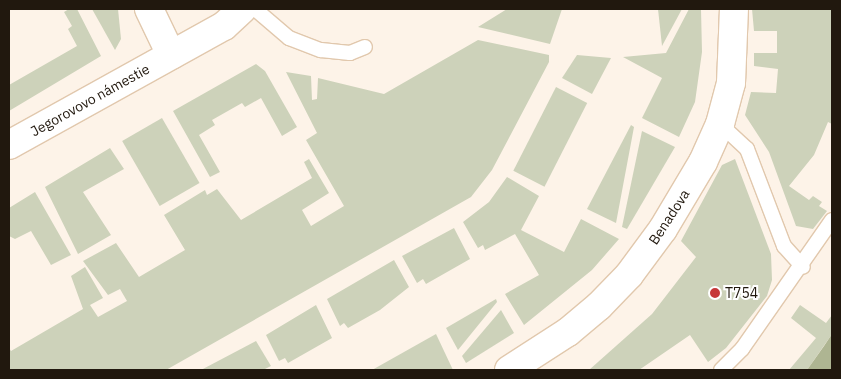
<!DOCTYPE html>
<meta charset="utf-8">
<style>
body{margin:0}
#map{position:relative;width:841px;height:379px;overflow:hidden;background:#fdf3e8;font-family:"IBM Plex Sans",sans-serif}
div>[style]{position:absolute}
.green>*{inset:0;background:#cdd2ba;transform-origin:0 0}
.forest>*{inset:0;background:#aeb592}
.roads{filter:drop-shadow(1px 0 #e1c8ad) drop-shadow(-1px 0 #e1c8ad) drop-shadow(0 1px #e1c8ad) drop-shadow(0 -1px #e1c8ad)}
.lane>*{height:14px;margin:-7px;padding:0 7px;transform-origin:7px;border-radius:7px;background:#fff}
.street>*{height:28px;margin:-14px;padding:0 14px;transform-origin:14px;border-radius:14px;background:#fff}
.dots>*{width:14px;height:14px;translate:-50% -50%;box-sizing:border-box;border:2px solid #fff;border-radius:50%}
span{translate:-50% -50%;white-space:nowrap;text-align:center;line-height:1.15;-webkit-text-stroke:4px #fff;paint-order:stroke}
.street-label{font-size:14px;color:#21180e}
.poi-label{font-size:14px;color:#21180e}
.left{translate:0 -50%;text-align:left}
.frame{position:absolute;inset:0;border:10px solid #21180e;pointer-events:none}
</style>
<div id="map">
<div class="green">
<i style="clip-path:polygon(69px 9px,77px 9px,101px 56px,9px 111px,9px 85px,77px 46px,68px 29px,72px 26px,64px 12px)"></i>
<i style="clip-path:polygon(92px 9px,118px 9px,121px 39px,115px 50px)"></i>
<i style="clip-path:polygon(507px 9px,562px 9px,550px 44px,478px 27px)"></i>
<i style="clip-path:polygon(658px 9px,682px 9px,662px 46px)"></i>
<i style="clip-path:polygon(689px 9px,701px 9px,702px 52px,695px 102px,679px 137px,642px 118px,662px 78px,623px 57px,666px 53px)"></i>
<i style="clip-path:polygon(752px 9px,832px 9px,832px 124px,828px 122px,814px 155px,789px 186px,809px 200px,813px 196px,822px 202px,819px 206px,827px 211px,813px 229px,796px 226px,769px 152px,745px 115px,751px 92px,776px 93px,778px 69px,754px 66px,754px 53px,777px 53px,777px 31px,754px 31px)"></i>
<i style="clip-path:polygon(478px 40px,549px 55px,549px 62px,492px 170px,471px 197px,166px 370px,9px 370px,9px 348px,11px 351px,83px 309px,71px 276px,85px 267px,103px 298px,90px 305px,98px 317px,127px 301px,120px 289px,108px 295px,83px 261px,116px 243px,139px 277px,185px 250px,164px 215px,205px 190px,207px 195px,217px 189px,241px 220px,312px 178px,304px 162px,309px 159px,329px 193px,302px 210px,311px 226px,344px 206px,306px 140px,317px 133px,286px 72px,311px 76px,312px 100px,317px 99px,318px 78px,384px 94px)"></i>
<i style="clip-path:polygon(577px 55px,611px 58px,592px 94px,562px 78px)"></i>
<i style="clip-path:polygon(256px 64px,265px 71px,297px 127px,282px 136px,261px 98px,245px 107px,242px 103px,212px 120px,215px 125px,199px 135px,220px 172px,210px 177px,173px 111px)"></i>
<i style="left:556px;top:87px;width:35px;height:94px;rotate:27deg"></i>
<i style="left:162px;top:118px;width:75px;height:46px;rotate:60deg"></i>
<i style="clip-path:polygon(631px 125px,634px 127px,616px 223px,587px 209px)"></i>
<i style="clip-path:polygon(642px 131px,675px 147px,627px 229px,622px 227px)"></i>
<i style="clip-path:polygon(110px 148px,124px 169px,83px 192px,111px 235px,78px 254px,45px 187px)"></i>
<i style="clip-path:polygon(735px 159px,771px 254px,772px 280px,767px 296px,726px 348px,708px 362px,690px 335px,639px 370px,589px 370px,652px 314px,696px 257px,681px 241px,722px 165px)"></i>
<i style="clip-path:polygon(507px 177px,539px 196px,521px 230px,564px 252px,581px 219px,619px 239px,592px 270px,524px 325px,505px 294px,539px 275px,515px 234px,485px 250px,483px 245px,478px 248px,463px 222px,489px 202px)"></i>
<i style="clip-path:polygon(35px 192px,71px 255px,51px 265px,31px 231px,15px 239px,9px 236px,9px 208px)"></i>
<i style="clip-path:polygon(454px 228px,470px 259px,426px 284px,423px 279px,417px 283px,402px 256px)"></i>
<i style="clip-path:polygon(394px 260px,409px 287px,380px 310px,348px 328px,344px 323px,340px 326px,327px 299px)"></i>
<i style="clip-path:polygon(496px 299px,497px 302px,458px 350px,446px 328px)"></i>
<i style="clip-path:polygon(316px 305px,332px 338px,288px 363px,285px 358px,279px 361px,266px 335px)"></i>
<i style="clip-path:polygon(800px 305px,826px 323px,832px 315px,832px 334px,807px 370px,789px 370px,816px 338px,791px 318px)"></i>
<i style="clip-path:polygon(501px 310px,514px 333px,466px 363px,462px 356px)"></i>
<i style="clip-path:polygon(436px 334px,453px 370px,372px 370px)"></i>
<i style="clip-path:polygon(256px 341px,271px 366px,263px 370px,201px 370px)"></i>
</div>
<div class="forest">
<i style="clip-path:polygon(832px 334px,832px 370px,807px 370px,824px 346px)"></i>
</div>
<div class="roads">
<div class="lane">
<i style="left:255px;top:9px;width:45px;rotate:40.5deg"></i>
<i style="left:289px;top:38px;width:34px;rotate:21deg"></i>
<i style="left:321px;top:50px;width:29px;rotate:6deg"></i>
<i style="left:350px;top:53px;width:16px;rotate:-22deg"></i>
<i style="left:720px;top:124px;width:37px;rotate:43deg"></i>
<i style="left:747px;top:149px;width:104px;rotate:69.1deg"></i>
<i style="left:784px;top:246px;width:28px;rotate:48deg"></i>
<i style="left:721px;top:370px;width:30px;rotate:-45deg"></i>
<i style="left:742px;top:349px;width:157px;rotate:-55.1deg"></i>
</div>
<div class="street">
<i style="left:149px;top:9px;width:51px;rotate:64.4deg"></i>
<i style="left:9px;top:145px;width:246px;rotate:-29deg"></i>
<i style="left:224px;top:26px;width:25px;rotate:-43deg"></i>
<i style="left:509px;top:370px;width:70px;rotate:-32.8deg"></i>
<i style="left:568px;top:332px;width:40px;rotate:-40deg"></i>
<i style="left:599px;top:306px;width:43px;rotate:-45.9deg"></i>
<i style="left:629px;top:275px;width:57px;rotate:-53.5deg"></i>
<i style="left:663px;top:229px;width:78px;rotate:-59.2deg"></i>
<i style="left:703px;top:162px;width:42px;rotate:-65.9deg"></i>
<i style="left:720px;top:124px;width:42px;rotate:-75deg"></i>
<i style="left:731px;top:83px;width:74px;rotate:-87.7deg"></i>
</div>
</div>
<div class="dots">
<i style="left:715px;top:293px;background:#c63738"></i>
</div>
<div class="street-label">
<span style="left:90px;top:100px;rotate:-29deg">Jegorovovo námestie</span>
<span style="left:669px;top:217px;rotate:-57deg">Benadova</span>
</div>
<div class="poi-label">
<span class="left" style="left:725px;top:293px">T754</span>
</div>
<div class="frame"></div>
</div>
